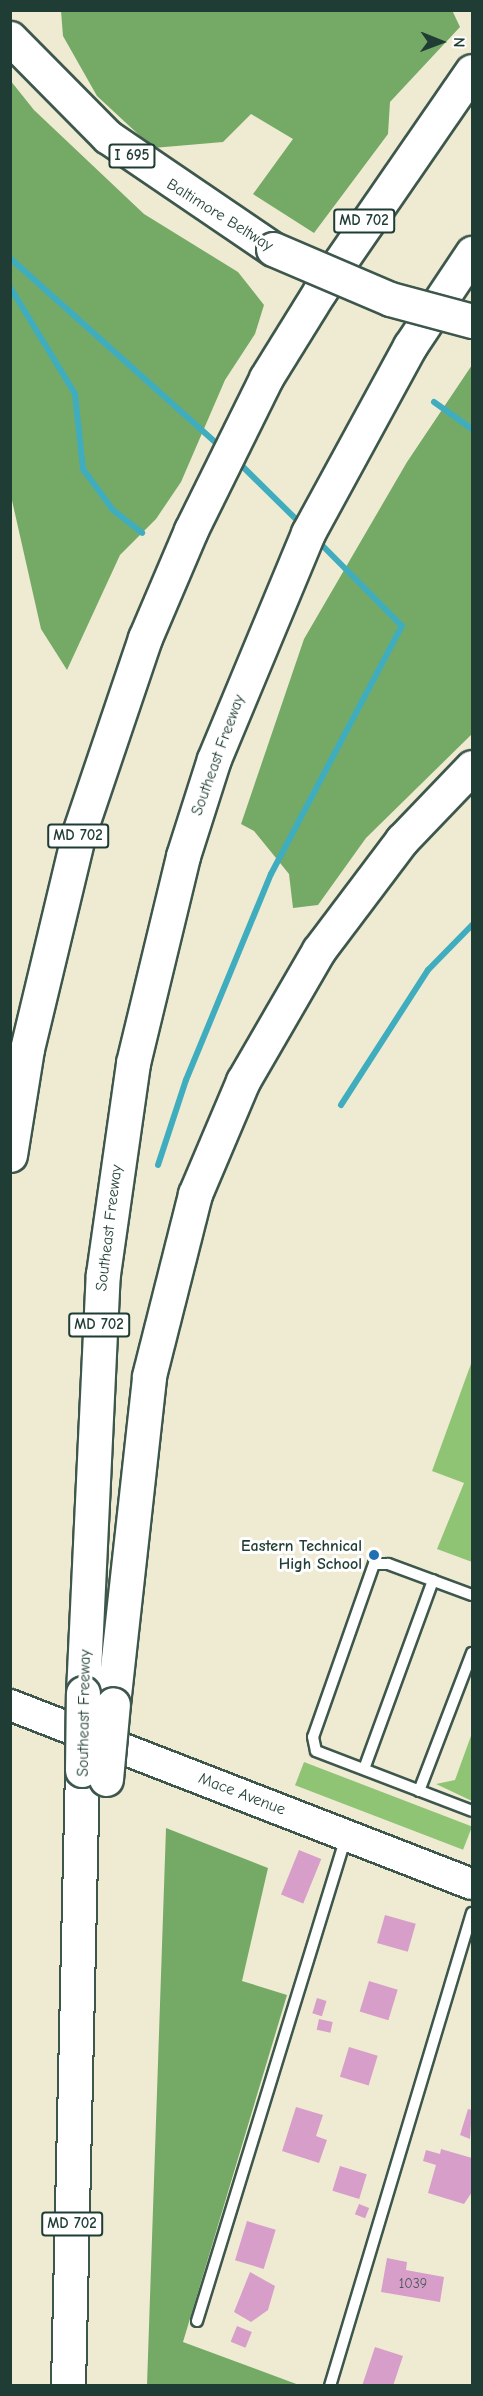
<!DOCTYPE html>
<style>
body{margin:0}
#map{position:relative;width:483px;height:2396px;overflow:hidden;background:#efebd3;font-family:"Comic Neue",sans-serif}
div>[style]{position:absolute}
.green>*{inset:0;background:#90c475;transform-origin:0 0}
.forest>*{inset:0;background:#74aa66}
.stream>*{height:6px;margin:-3px;padding:0 3px;transform-origin:3px;border-radius:3px;background:#40adbf}
.building>*{inset:0;background:#d69ec9;transform-origin:0 0}
.roads{filter:drop-shadow(2px 0 #3e574c) drop-shadow(-2px 0 #3e574c) drop-shadow(0 2px #3e574c) drop-shadow(0 -2px #3e574c)}
.service>*{height:10px;margin:-5px;padding:0 5px;transform-origin:5px;border-radius:5px;background:#fff}
.secondary>*{height:30px;margin:-15px;padding:0 15px;transform-origin:15px;border-radius:15px;background:#fff}
.motorway>*{height:33px;margin:-16.5px;padding:0 16.5px;transform-origin:16.5px;border-radius:16.5px;background:#fff}
.bridges{filter:drop-shadow(2px 0 #3e574c) drop-shadow(-2px 0 #3e574c) drop-shadow(0 2px #3e574c) drop-shadow(0 -2px #3e574c)}
.motorway-bridge>*{height:33px;margin:-16.5px;padding:0 16.5px;transform-origin:16.5px;border-radius:16.5px;background:#fff}
.dots>*{width:16px;height:16px;translate:-50% -50%;box-sizing:border-box;border:3px solid #fff;border-radius:50%}
span{translate:-50% -50%;white-space:nowrap;text-align:center;line-height:1.15;-webkit-text-stroke:6px #fff;paint-order:stroke}
.number-label{font-size:14px;color:#4d5559}
.number-label span{-webkit-text-stroke-width:0}
.shield-label span{padding:2px 4px;background:#fff;border:2px solid;border-radius:4px;-webkit-text-stroke-width:0}
.shield-label{font-size:15px;color:#1f3d34;font-weight:700}
.street-label{font-size:16px;color:#1f3d34}
.poi-label{font-size:16px;color:#1f3d34;font-weight:700}
.right{translate:-100% -50%;text-align:right}
.frame{position:absolute;inset:0;border:12px solid #1f3d34;pointer-events:none}
.north{position:absolute;left:411px;top:12px;width:60px;height:60px;-webkit-text-stroke:4px #fff;paint-order:stroke;rotate:91deg;font-size:16px;font-weight:700;line-height:24px;text-align:center;color:#1f3d34}
.north::after{content:'';display:block;margin:auto;width:21px;height:27px;background:#1f3d34;clip-path:polygon(50% 0,100% 100%,50% 72%,0 100%)}
</style>
<div id="map">
<div class="green">
<i style="clip-path:polygon(472px 1361px,472px 1562px,437px 1549px,464px 1483px,432px 1471px)"></i>
<i style="clip-path:polygon(472px 1733px,472px 1801px,436px 1784px,455px 1780px)"></i>
<i style="left:304px;top:1762px;width:180px;height:25px;rotate:21deg"></i>
</div>
<div class="forest">
<i style="clip-path:polygon(452px 10px,460px 27px,390px 102px,388px 134px,314px 233px,253px 194px,293px 139px,251px 114px,223px 142px,153px 148px,97px 96px,63px 36px,61px 11px)"></i>
<i style="clip-path:polygon(10px 80px,34px 110px,144px 214px,238px 272px,264px 305px,255px 334px,225px 380px,181px 482px,156px 519px,120px 555px,67px 670px,41px 629px,11px 496px)"></i>
<i style="clip-path:polygon(472px 365px,472px 734px,366px 838px,318px 905px,293px 908px,289px 874px,254px 831px,241px 824px,304px 639px,407px 462px)"></i>
<i style="clip-path:polygon(166px 1828px,268px 1868px,242px 1981px,287px 1995px,183px 2342px,299px 2385px,147px 2385px)"></i>
</div>
<div class="stream">
<i style="left:10px;top:258px;width:283px;rotate:41.9deg"></i>
<i style="left:10px;top:287px;width:125px;rotate:58.7deg"></i>
<i style="left:75px;top:394px;width:75px;rotate:83.9deg"></i>
<i style="left:83px;top:469px;width:51px;rotate:53.8deg"></i>
<i style="left:113px;top:510px;width:37px;rotate:38deg"></i>
<i style="left:434px;top:402px;width:47px;rotate:35.4deg"></i>
<i style="left:236px;top:460px;width:91px;rotate:44.6deg"></i>
<i style="left:341px;top:1105px;width:161px;rotate:-57.2deg"></i>
<i style="left:428px;top:970px;width:63px;rotate:-45.6deg"></i>
<i style="left:158px;top:1165px;width:89px;rotate:-71.8deg"></i>
<i style="left:186px;top:1080px;width:223px;rotate:-67.6deg"></i>
<i style="left:271px;top:874px;width:280px;rotate:-62.2deg"></i>
<i style="left:402px;top:626px;width:121px;rotate:-134.7deg"></i>
</div>
<div class="building">
<i style="left:299px;top:1850px;width:24px;height:48px;rotate:22deg"></i>
<i style="left:385px;top:1915px;width:32px;height:29px;rotate:16deg"></i>
<i style="left:369px;top:1981px;width:30px;height:32px;rotate:17deg"></i>
<i style="left:317px;top:1998px;width:10px;height:16px;rotate:17deg"></i>
<i style="left:319px;top:2019px;width:14px;height:11px;rotate:12deg"></i>
<i style="left:349px;top:2047px;width:30px;height:31px;rotate:17deg"></i>
<i style="clip-path:polygon(296px 2107px,323px 2115px,316px 2136px,327px 2140px,319px 2163px,282px 2151px)"></i>
<i style="clip-path:polygon(468px 2109px,472px 2110px,470px 2139px,460px 2135px)"></i>
<i style="clip-path:polygon(441px 2149px,472px 2158px,472px 2192px,464px 2204px,428px 2193px,436px 2165px,423px 2161px,426px 2150px,440px 2154px)"></i>
<i style="left:340px;top:2166px;width:28px;height:26px;rotate:17deg"></i>
<i style="left:359px;top:2204px;width:11px;height:11px;rotate:22deg"></i>
<i style="left:247px;top:2221px;width:30px;height:41px;rotate:17deg"></i>
<i style="clip-path:polygon(387px 2258px,407px 2262px,406px 2270px,444px 2277px,440px 2302px,381px 2292px)"></i>
<i style="clip-path:polygon(250px 2272px,275px 2286px,268px 2310px,251px 2322px,234px 2312px)"></i>
<i style="left:237px;top:2326px;width:16px;height:17px;rotate:22deg"></i>
<i style="clip-path:polygon(375px 2347px,403px 2356px,393px 2386px,362px 2386px)"></i>
</div>
<div class="roads">
<div class="service">
<i style="left:472px;top:1595px;width:90px;rotate:-159.7deg"></i>
<i style="left:388px;top:1564px;width:14px;rotate:180deg"></i>
<i style="left:374px;top:1564px;width:183px;rotate:109.4deg"></i>
<i style="left:313px;top:1737px;width:14px;rotate:78deg"></i>
<i style="left:316px;top:1751px;width:167px;rotate:21deg"></i>
<i style="left:364px;top:1769px;width:201px;rotate:-69.9deg"></i>
<i style="left:419px;top:1791px;width:148px;rotate:-69deg"></i>
<i style="left:197px;top:2321px;width:506px;rotate:-72.89deg"></i>
<i style="left:330px;top:2386px;width:494px;rotate:-73.3deg"></i>
</div>
<div class="secondary">
<i style="left:10px;top:1705px;width:495px;rotate:21.2deg"></i>
</div>
<div class="motorway">
<i style="left:10px;top:38px;width:139px;rotate:45.3deg"></i>
<i style="left:108px;top:137px;width:199px;rotate:34.2deg"></i>
<i style="left:10px;top:1155px;width:107px;rotate:-80.9deg"></i>
<i style="left:27px;top:1049px;width:222px;rotate:-76.5deg"></i>
<i style="left:79px;top:833px;width:206px;rotate:-71.3deg"></i>
<i style="left:145px;top:638px;width:117px;rotate:-66.9deg"></i>
<i style="left:191px;top:530px;width:169px;rotate:-63.7deg"></i>
<i style="left:266px;top:378px;width:102px;rotate:-58.2deg"></i>
<i style="left:320px;top:291px;width:267px;rotate:-55.4deg"></i>
<i style="left:83px;top:1693px;width:419px;rotate:-87.3deg"></i>
<i style="left:103px;top:1274px;width:213px;rotate:-81.9deg"></i>
<i style="left:133px;top:1063px;width:213px;rotate:-76.4deg"></i>
<i style="left:183px;top:856px;width:102px;rotate:-72.3deg"></i>
<i style="left:214px;top:759px;width:245px;rotate:-67.4deg"></i>
<i style="left:308px;top:533px;width:213px;rotate:-61.4deg"></i>
<i style="left:410px;top:346px;width:112px;rotate:-56.3deg"></i>
<i style="left:113px;top:1704px;width:330px;rotate:-83.7deg"></i>
<i style="left:149px;top:1376px;width:188px;rotate:-75.8deg"></i>
<i style="left:195px;top:1194px;width:123px;rotate:-67deg"></i>
<i style="left:243px;top:1081px;width:151px;rotate:-59.9deg"></i>
<i style="left:319px;top:950px;width:138px;rotate:-53deg"></i>
<i style="left:402px;top:840px;width:101px;rotate:-46.2deg"></i>
<i style="left:68px;top:2386px;width:616px;rotate:-88.7deg"></i>
</div>
</div>
<div class="bridges">
<div class="motorway-bridge">
<i style="left:273px;top:249px;width:127px;rotate:23.1deg"></i>
<i style="left:390px;top:299px;width:85px;rotate:15deg"></i>
<i style="left:82px;top:1770px;width:77px;rotate:-89.3deg"></i>
<i style="left:106px;top:1779px;width:75px;rotate:-84.7deg"></i>
</div>
</div>
<div class="dots">
<i style="left:374px;top:1555px;background:#1f6fb2"></i>
</div>
<div class="number-label">
<span style="left:413px;top:2284px">1039</span>
</div>
<div class="shield-label">
<span style="left:132px;top:156px">I 695</span>
<span style="left:364px;top:221px">MD 702</span>
<span style="left:78px;top:836px">MD 702</span>
<span style="left:99px;top:1325px">MD 702</span>
<span style="left:72px;top:2224px">MD 702</span>
</div>
<div class="street-label">
<span style="left:220px;top:215px;rotate:32deg">Baltimore Beltway</span>
<span style="left:218px;top:755px;rotate:-70deg">Southeast Freeway</span>
<span style="left:109px;top:1228px;rotate:-83deg">Southeast Freeway</span>
<span style="left:84px;top:1713px;rotate:-89deg">Southeast Freeway</span>
<span style="left:242px;top:1794px;rotate:21deg">Mace Avenue</span>
</div>
<div class="poi-label">
<span class="right" style="left:362px;top:1555px">Eastern Technical<br>High School</span>
</div>
<div class="frame"></div>
<div class="north">N</div>
</div>
